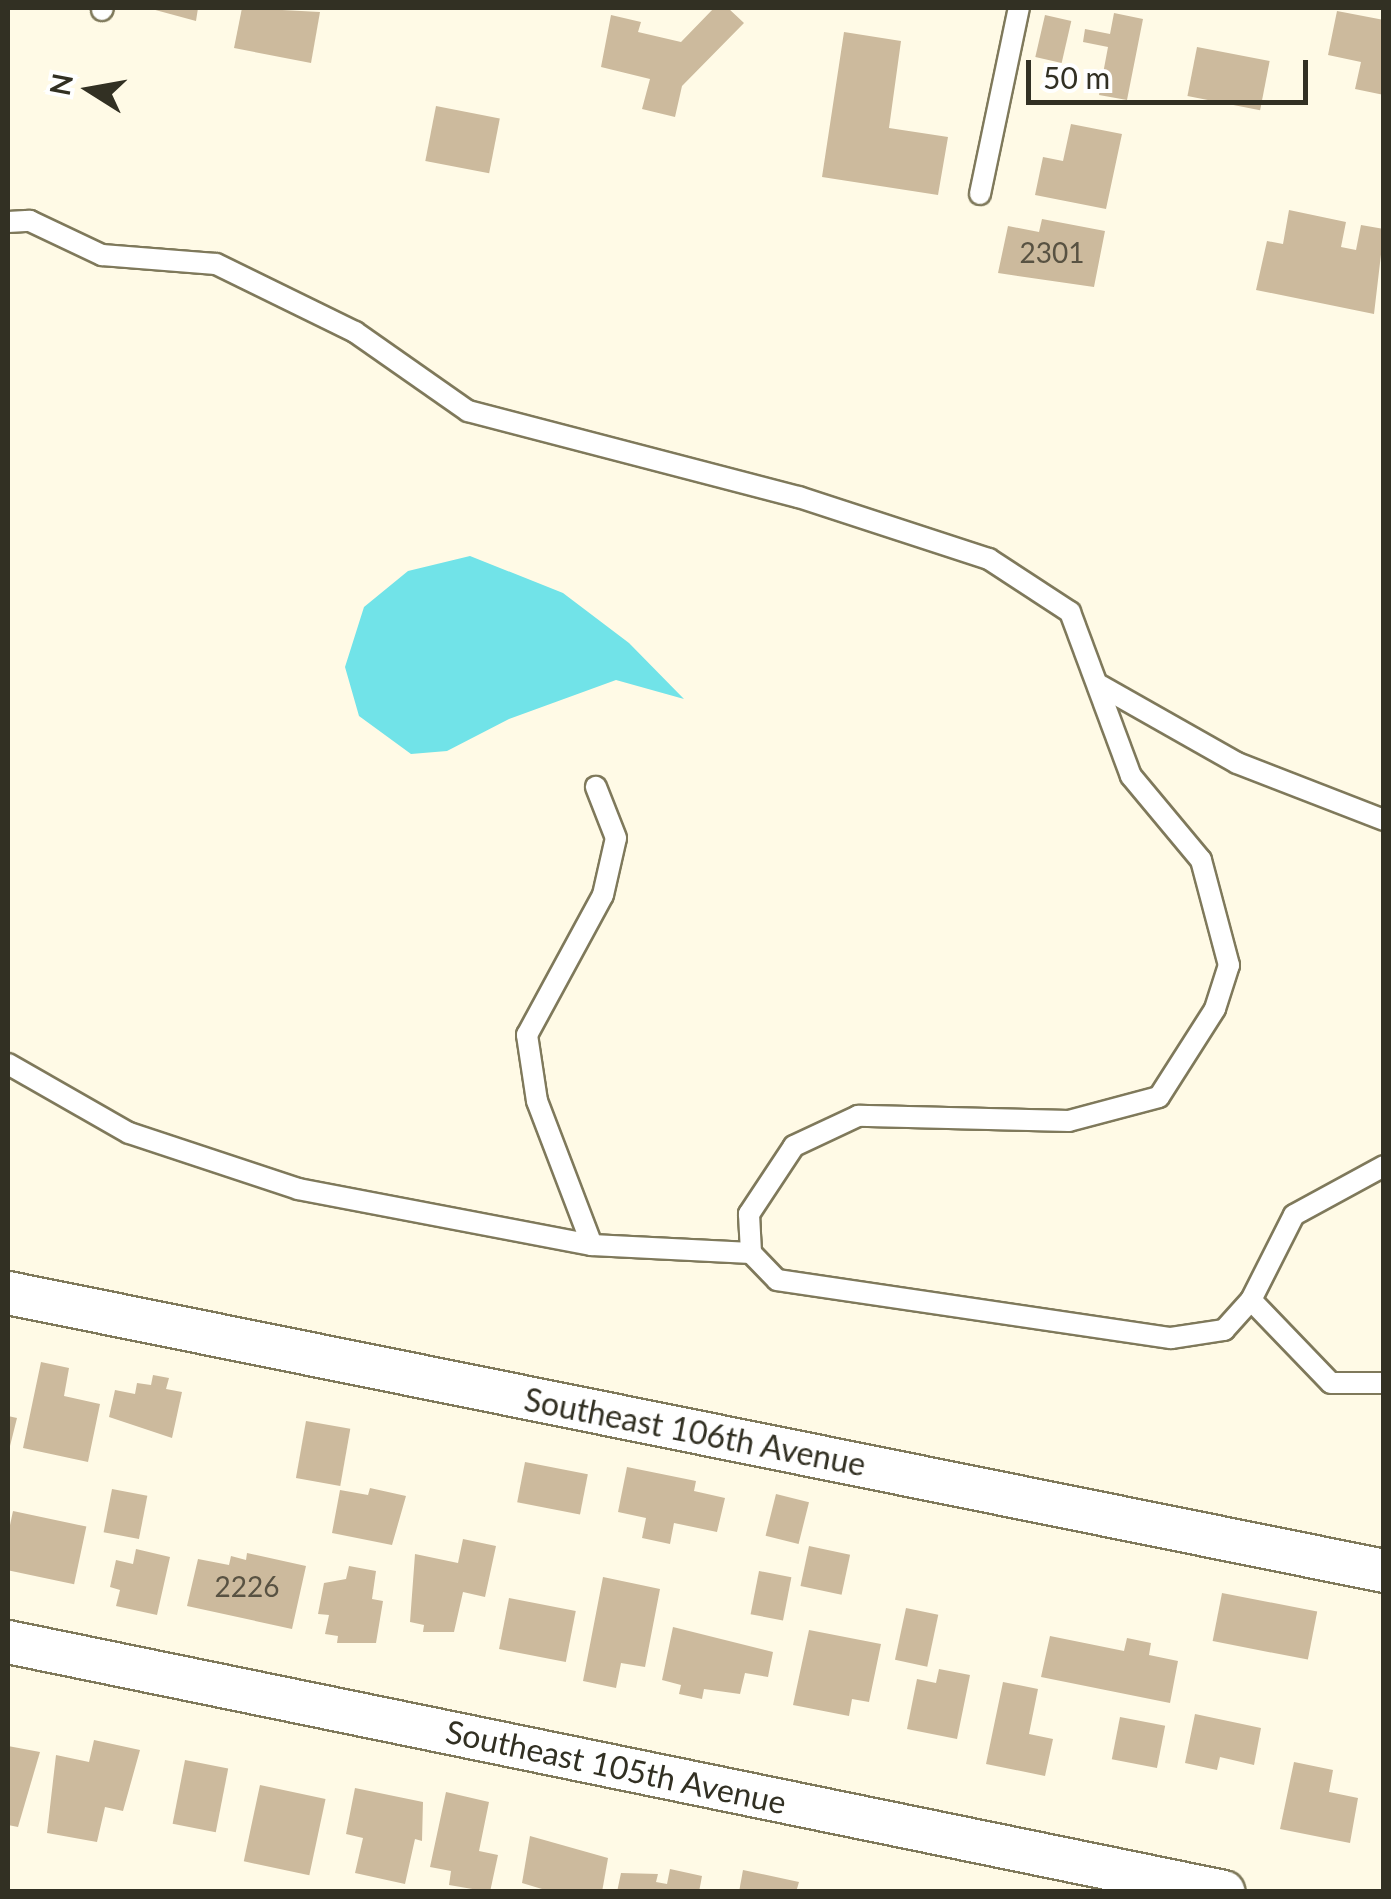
<!DOCTYPE html>
<style>
body{margin:0}
#map{position:relative;width:1391px;height:1899px;overflow:hidden;background:#fffae6;font-family:Lato,sans-serif}
div>[style]{position:absolute}
.water>*{inset:0;background:#71e3e8}
.building>*{inset:0;background:#ccba9d;transform-origin:0 0}
.roads{filter:drop-shadow(2px 0 #7f795b) drop-shadow(-2px 0 #7f795b) drop-shadow(0 2px #7f795b) drop-shadow(0 -2px #7f795b)}
.service>*{height:20px;margin:-10px;padding:0 10px;transform-origin:10px;border-radius:10px;background:#fff}
.minor>*{height:42px;margin:-21px;padding:0 21px;transform-origin:21px;border-radius:21px;background:#fff}
span{translate:-50% -50%;white-space:nowrap;text-align:center;line-height:1.15;-webkit-text-stroke:8px #fff;paint-order:stroke}
.number-label{font-size:28px;color:#585242}
.number-label span{-webkit-text-stroke-width:0}
.street-label{font-size:32px;color:#323023}
.frame{position:absolute;inset:0;border:10px solid #323023;pointer-events:none}
.north{position:absolute;left:40px;top:40px;width:100px;height:100px;-webkit-text-stroke:8px #fff;paint-order:stroke;rotate:281deg;font-size:28px;font-weight:700;line-height:40px;text-align:center;color:#323023}
.north::after{content:'';display:block;margin:auto;width:35px;height:45px;background:#323023;clip-path:polygon(50% 0,100% 100%,50% 72%,0 100%)}
.scale{position:absolute;left:1026px;top:60px;width:282px;height:45px;box-sizing:border-box;border:5px solid #323023;border-top:0;padding-left:12px;font-size:30px;line-height:35px;white-space:nowrap;color:#323023;-webkit-text-stroke:8px #fff;paint-order:stroke}
</style>
<div id="map">
<div class="water">
<i style="clip-path:polygon(470px 556px,563px 593px,629px 643px,684px 699px,616px 680px,509px 719px,447px 751px,411px 754px,359px 716px,345px 667px,364px 607px,408px 571px)"></i>
</div>
<div class="building">
<i style="clip-path:polygon(148px 8px,198px 8px,196px 21px)"></i>
<i style="clip-path:polygon(242px 8px,320px 12px,311px 63px,234px 48px)"></i>
<i style="clip-path:polygon(714px 8px,728px 8px,744px 23px,682px 86px,675px 117px,642px 109px,650px 79px,601px 67px,611px 15px,641px 22px,638px 32px,681px 42px)"></i>
<i style="clip-path:polygon(1337px 11px,1384px 20px,1384px 95px,1355px 89px,1361px 62px,1328px 55px)"></i>
<i style="clip-path:polygon(1114px 13px,1143px 19px,1127px 100px,1099px 95px,1108px 47px,1083px 42px,1085px 29px,1110px 34px)"></i>
<i style="left:1045px;top:15px;width:27px;height:43px;rotate:13deg"></i>
<i style="clip-path:polygon(844px 32px,901px 41px,889px 128px,948px 137px,938px 195px,822px 177px)"></i>
<i style="left:1197px;top:47px;width:74px;height:50px;rotate:11deg"></i>
<i style="left:436px;top:106px;width:65px;height:56px;rotate:11deg"></i>
<i style="clip-path:polygon(1071px 124px,1122px 134px,1106px 209px,1035px 195px,1043px 157px,1063px 161px)"></i>
<i style="clip-path:polygon(1289px 210px,1346px 222px,1341px 247px,1356px 250px,1361px 225px,1384px 229px,1374px 314px,1256px 290px,1267px 241px,1283px 244px)"></i>
<i style="clip-path:polygon(1042px 219px,1105px 231px,1094px 287px,998px 273px,1008px 226px,1039px 232px)"></i>
<i style="clip-path:polygon(41px 1362px,69px 1368px,64px 1396px,100px 1404px,88px 1462px,23px 1448px)"></i>
<i style="clip-path:polygon(153px 1375px,169px 1378px,166px 1389px,182px 1392px,172px 1438px,109px 1417px,115px 1390px,135px 1394px,137px 1383px,151px 1385px)"></i>
<i style="clip-path:polygon(8px 1416px,17px 1418px,9px 1450px,8px 1450px)"></i>
<i style="left:306px;top:1421px;width:45px;height:58px;rotate:10deg"></i>
<i style="left:525px;top:1462px;width:64px;height:41px;rotate:11deg"></i>
<i style="clip-path:polygon(627px 1467px,696px 1481px,694px 1491px,725px 1498px,717px 1532px,674px 1523px,670px 1544px,642px 1538px,646px 1518px,618px 1512px)"></i>
<i style="clip-path:polygon(370px 1488px,406px 1496px,392px 1545px,332px 1533px,340px 1490px,368px 1495px)"></i>
<i style="left:112px;top:1489px;width:36px;height:44px;rotate:11deg"></i>
<i style="left:776px;top:1494px;width:34px;height:43px;rotate:14deg"></i>
<i style="left:13px;top:1511px;width:75px;height:59px;rotate:12deg"></i>
<i style="clip-path:polygon(463px 1539px,496px 1546px,485px 1597px,463px 1592px,454px 1632px,423px 1632px,424px 1625px,410px 1622px,415px 1554px,458px 1563px)"></i>
<i style="left:809px;top:1546px;width:42px;height:41px;rotate:12deg"></i>
<i style="clip-path:polygon(136px 1549px,170px 1557px,157px 1615px,116px 1606px,120px 1590px,110px 1587px,116px 1560px,133px 1564px)"></i>
<i style="clip-path:polygon(247px 1553px,306px 1566px,292px 1629px,187px 1606px,198px 1559px,229px 1565px,231px 1556px,246px 1560px)"></i>
<i style="clip-path:polygon(349px 1566px,376px 1571px,372px 1599px,383px 1601px,376px 1643px,337px 1643px,338px 1636px,325px 1634px,329px 1615px,318px 1614px,324px 1583px,346px 1579px)"></i>
<i style="left:759px;top:1571px;width:33px;height:44px;rotate:11deg"></i>
<i style="clip-path:polygon(603px 1577px,660px 1589px,645px 1667px,621px 1663px,616px 1688px,583px 1681px)"></i>
<i style="left:1222px;top:1593px;width:97px;height:49px;rotate:11deg"></i>
<i style="left:509px;top:1598px;width:68px;height:52px;rotate:11deg"></i>
<i style="left:906px;top:1608px;width:33px;height:53px;rotate:12deg"></i>
<i style="clip-path:polygon(673px 1627px,773px 1652px,768px 1677px,745px 1673px,740px 1694px,704px 1689px,702px 1699px,679px 1694px,681px 1685px,662px 1680px)"></i>
<i style="clip-path:polygon(809px 1630px,881px 1644px,869px 1702px,852px 1699px,849px 1716px,793px 1705px)"></i>
<i style="clip-path:polygon(1050px 1636px,1124px 1651px,1127px 1638px,1151px 1643px,1149px 1655px,1178px 1661px,1170px 1703px,1041px 1677px)"></i>
<i style="clip-path:polygon(939px 1669px,970px 1675px,957px 1739px,907px 1729px,917px 1679px,936px 1683px)"></i>
<i style="clip-path:polygon(1003px 1682px,1038px 1689px,1029px 1734px,1053px 1739px,1045px 1776px,986px 1764px)"></i>
<i style="clip-path:polygon(1195px 1714px,1261px 1728px,1254px 1765px,1220px 1757px,1217px 1770px,1185px 1763px)"></i>
<i style="left:1120px;top:1717px;width:46px;height:43px;rotate:11deg"></i>
<i style="clip-path:polygon(94px 1740px,140px 1750px,123px 1811px,105px 1807px,97px 1842px,47px 1833px,56px 1755px,89px 1762px)"></i>
<i style="clip-path:polygon(8px 1746px,40px 1752px,18px 1827px,8px 1825px)"></i>
<i style="left:185px;top:1760px;width:44px;height:65px;rotate:11deg"></i>
<i style="clip-path:polygon(1294px 1762px,1333px 1770px,1329px 1792px,1358px 1798px,1350px 1843px,1280px 1829px)"></i>
<i style="left:260px;top:1785px;width:67px;height:78px;rotate:12deg"></i>
<i style="clip-path:polygon(355px 1788px,423px 1802px,422px 1841px,415px 1839px,405px 1884px,355px 1873px,363px 1838px,346px 1834px)"></i>
<i style="clip-path:polygon(446px 1792px,489px 1802px,479px 1851px,498px 1855px,490px 1892px,449px 1885px,451px 1871px,430px 1867px)"></i>
<i style="clip-path:polygon(530px 1836px,608px 1858px,602px 1892px,552px 1892px,522px 1883px)"></i>
<i style="clip-path:polygon(670px 1869px,702px 1876px,699px 1892px,617px 1892px,621px 1873px,658px 1874px,656px 1882px,667px 1884px)"></i>
<i style="clip-path:polygon(743px 1870px,799px 1882px,796px 1892px,739px 1892px)"></i>
</div>
<div class="roads">
<div class="service">
<i style="left:102px;top:10px;width:2px;rotate:-63deg"></i>
<i style="left:980px;top:194px;width:190px;rotate:-78.2deg"></i>
<i style="left:8px;top:222px;width:22px;rotate:-3deg"></i>
<i style="left:30px;top:221px;width:80px;rotate:25.3deg"></i>
<i style="left:102px;top:255px;width:114px;rotate:4.5deg"></i>
<i style="left:216px;top:264px;width:155px;rotate:26.1deg"></i>
<i style="left:355px;top:332px;width:138px;rotate:35deg"></i>
<i style="left:468px;top:411px;width:342px;rotate:14.6deg"></i>
<i style="left:799px;top:497px;width:200px;rotate:18.1deg"></i>
<i style="left:989px;top:559px;width:97px;rotate:33.2deg"></i>
<i style="left:1070px;top:612px;width:175px;rotate:69.6deg"></i>
<i style="left:1131px;top:776px;width:109px;rotate:50.2deg"></i>
<i style="left:1201px;top:860px;width:109px;rotate:75.1deg"></i>
<i style="left:1229px;top:965px;width:46px;rotate:107.7deg"></i>
<i style="left:1215px;top:1009px;width:104px;rotate:122.5deg"></i>
<i style="left:1159px;top:1097px;width:93px;rotate:165.1deg"></i>
<i style="left:1069px;top:1121px;width:211px;rotate:-178.6deg"></i>
<i style="left:858px;top:1116px;width:71px;rotate:154.9deg"></i>
<i style="left:794px;top:1146px;width:82px;rotate:123.5deg"></i>
<i style="left:749px;top:1214px;width:39px;rotate:87deg"></i>
<i style="left:751px;top:1253px;width:37px;rotate:46deg"></i>
<i style="left:777px;top:1280px;width:398px;rotate:8.4deg"></i>
<i style="left:1171px;top:1338px;width:54px;rotate:-8.6deg"></i>
<i style="left:1224px;top:1330px;width:40px;rotate:-48deg"></i>
<i style="left:1251px;top:1300px;width:95px;rotate:-63.2deg"></i>
<i style="left:1294px;top:1215px;width:102px;rotate:-28.6deg"></i>
<i style="left:1101px;top:686px;width:156px;rotate:29.5deg"></i>
<i style="left:1237px;top:763px;width:158px;rotate:21.2deg"></i>
<i style="left:8px;top:1064px;width:139px;rotate:29.7deg"></i>
<i style="left:129px;top:1133px;width:178px;rotate:18.3deg"></i>
<i style="left:298px;top:1189px;width:299px;rotate:10.8deg"></i>
<i style="left:592px;top:1245px;width:159px;rotate:2.9deg"></i>
<i style="left:592px;top:1245px;width:154px;rotate:-110.9deg"></i>
<i style="left:537px;top:1101px;width:67px;rotate:-98.6deg"></i>
<i style="left:527px;top:1035px;width:159px;rotate:-61.5deg"></i>
<i style="left:603px;top:895px;width:58px;rotate:-77.2deg"></i>
<i style="left:616px;top:838px;width:55px;rotate:-111.4deg"></i>
<i style="left:1251px;top:1300px;width:115px;rotate:46.1deg"></i>
<i style="left:1331px;top:1383px;width:53px"></i>
</div>
<div class="minor">
<i style="left:8px;top:1293px;width:1404px;rotate:11.42deg"></i>
<i style="left:8px;top:1642px;width:1241px;rotate:11.62deg"></i>
</div>
</div>
<div class="number-label">
<span style="left:1052px;top:252px">2301</span>
<span style="left:247px;top:1586px">2226</span>
</div>
<div class="street-label">
<span style="left:695px;top:1432px;rotate:11deg">Southeast 106th Avenue</span>
<span style="left:616px;top:1767px;rotate:12deg">Southeast 105th Avenue</span>
</div>
<div class="frame"></div>
<div class="north">N</div>
<div class="scale">50 m</div>
</div>
